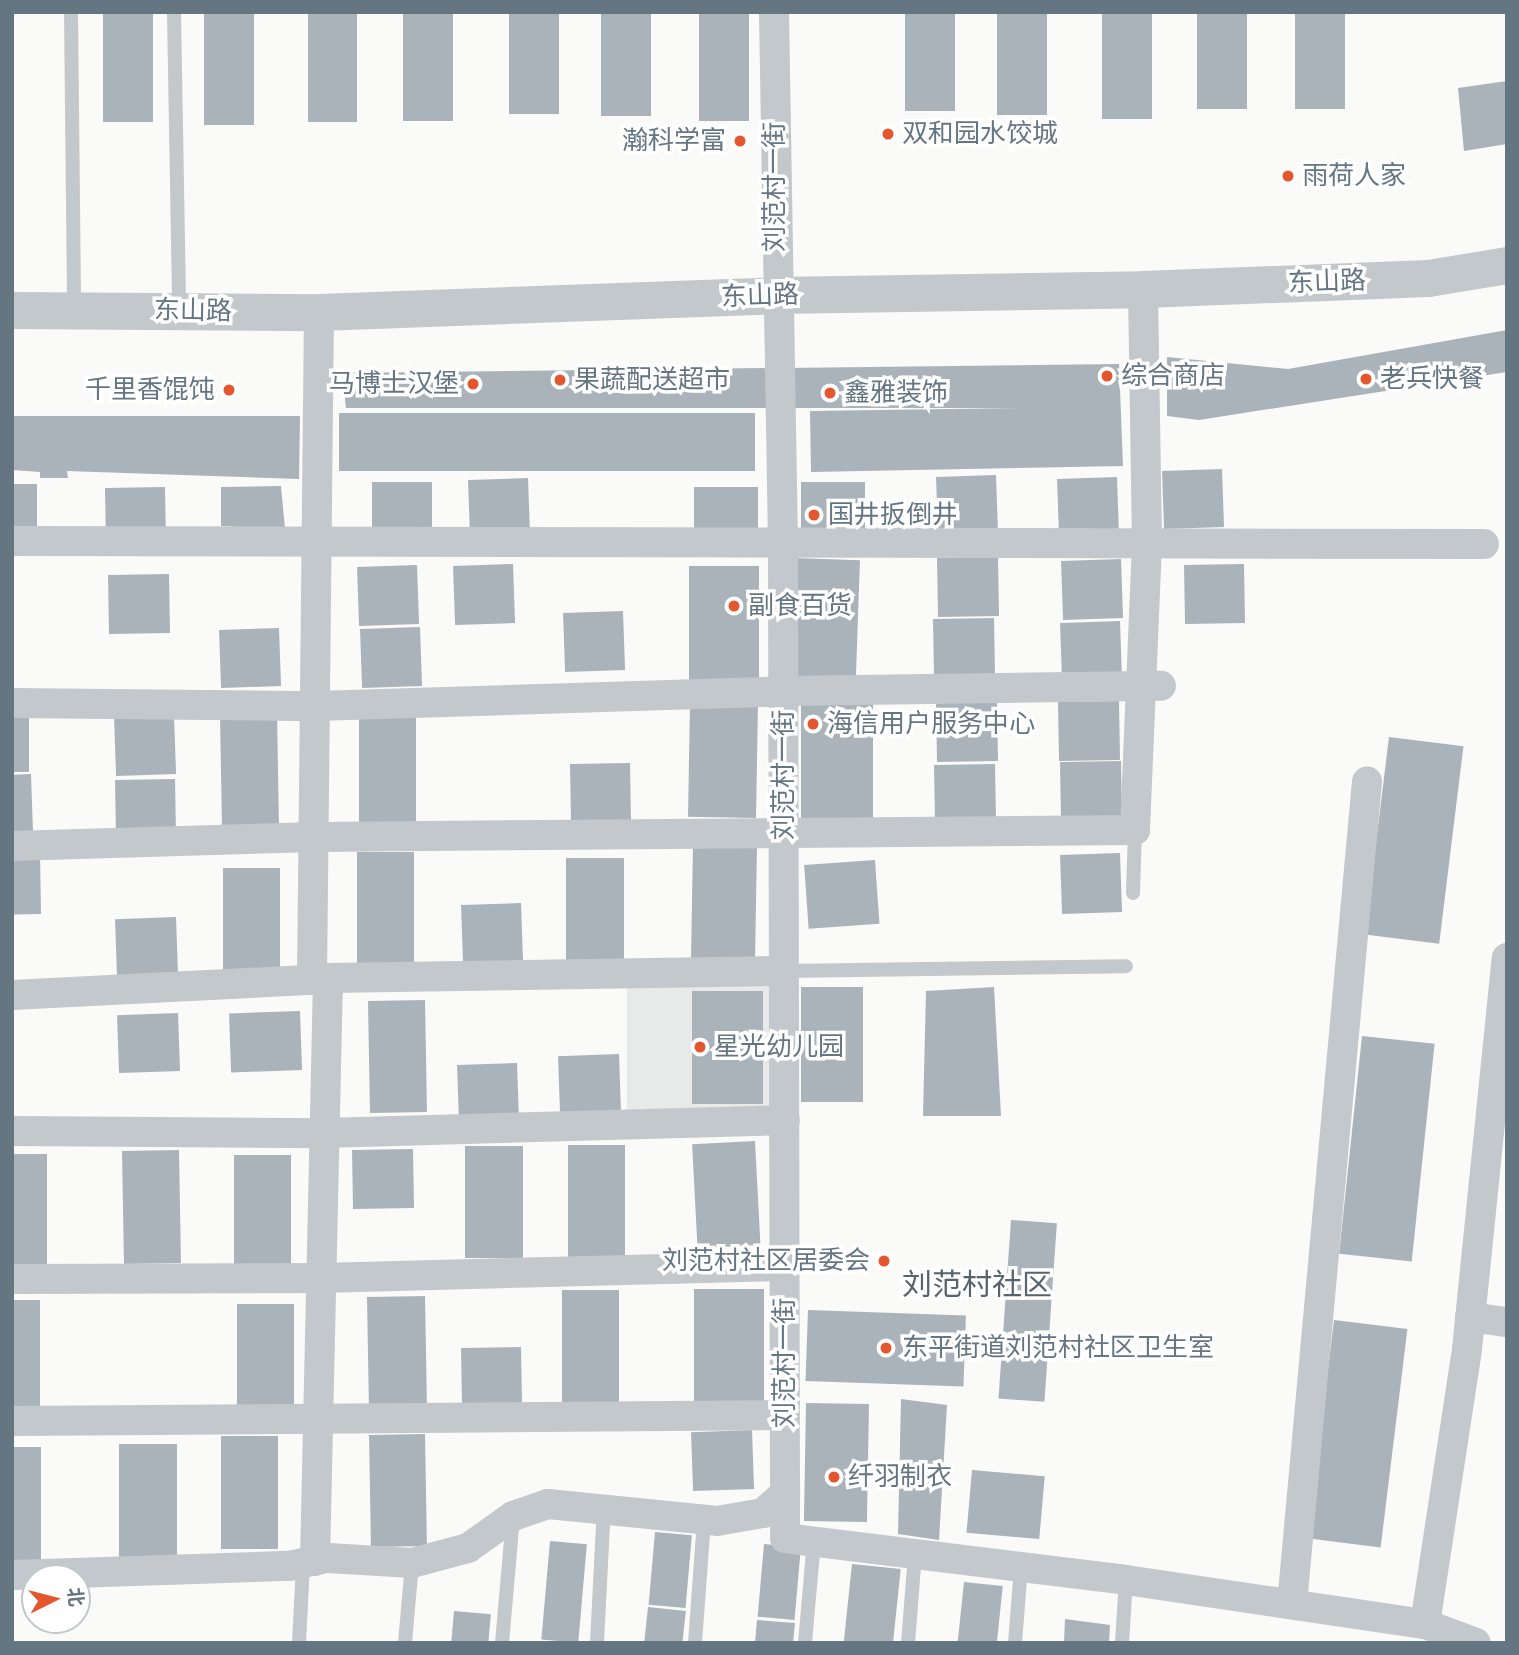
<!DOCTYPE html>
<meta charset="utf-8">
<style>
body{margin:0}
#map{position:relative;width:1519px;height:1655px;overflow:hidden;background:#fafaf8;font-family:Jost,"Noto Sans SC",sans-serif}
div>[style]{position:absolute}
.built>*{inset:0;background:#e8e9e9;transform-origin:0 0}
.building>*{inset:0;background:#aab3b9;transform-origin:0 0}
.service>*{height:14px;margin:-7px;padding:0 7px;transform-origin:7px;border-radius:7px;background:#c3c8cc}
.minor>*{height:30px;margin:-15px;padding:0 15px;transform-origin:15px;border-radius:15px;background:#c3c8cc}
.tertiary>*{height:37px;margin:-18.5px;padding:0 18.5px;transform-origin:18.5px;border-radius:18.5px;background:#c3c8cc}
.dots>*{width:19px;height:19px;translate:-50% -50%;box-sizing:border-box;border:4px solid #fff;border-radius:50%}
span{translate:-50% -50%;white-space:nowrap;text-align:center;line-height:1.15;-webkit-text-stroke:7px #fff;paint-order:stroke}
.poi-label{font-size:26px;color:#657683}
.left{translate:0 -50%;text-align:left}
.right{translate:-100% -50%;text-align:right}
.street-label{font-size:26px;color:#657683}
.quarter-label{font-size:30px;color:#57646e}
.frame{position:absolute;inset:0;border:14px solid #657683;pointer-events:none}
.north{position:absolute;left:21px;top:1564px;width:70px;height:70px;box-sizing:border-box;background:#fff;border:2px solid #c1c8cd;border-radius:50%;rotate:84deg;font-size:19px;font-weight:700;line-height:28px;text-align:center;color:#657683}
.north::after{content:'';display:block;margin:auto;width:24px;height:32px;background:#e4572e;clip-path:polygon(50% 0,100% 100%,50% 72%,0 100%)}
</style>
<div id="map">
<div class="built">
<i style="left:627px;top:984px;width:146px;height:134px"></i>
</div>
<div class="building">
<i style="left:103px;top:12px;width:50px;height:110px"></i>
<i style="left:204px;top:12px;width:50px;height:113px"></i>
<i style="left:308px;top:12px;width:49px;height:110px"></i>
<i style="left:403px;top:12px;width:50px;height:109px"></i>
<i style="left:509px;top:12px;width:50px;height:102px"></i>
<i style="left:601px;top:12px;width:50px;height:104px"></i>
<i style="left:699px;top:12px;width:50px;height:109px"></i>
<i style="left:905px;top:12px;width:50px;height:99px"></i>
<i style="left:997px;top:12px;width:50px;height:103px"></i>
<i style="left:1102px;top:12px;width:50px;height:107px"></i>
<i style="left:1197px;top:12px;width:50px;height:97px"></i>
<i style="left:1295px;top:12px;width:50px;height:97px"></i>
<i style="clip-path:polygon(1507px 81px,1507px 144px,1464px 151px,1458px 88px)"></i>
<i style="clip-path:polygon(1507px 330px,1507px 372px,1199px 420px,1167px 416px,1167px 357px,1288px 369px)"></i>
<i style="clip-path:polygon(1119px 364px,1123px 466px,811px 472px,810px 411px,1022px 408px,346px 408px,342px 373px)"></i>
<i style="left:339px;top:413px;width:416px;height:58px"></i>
<i style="clip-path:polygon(12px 416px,300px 416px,299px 479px,67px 471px,68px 478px,40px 478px,40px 472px,12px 470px)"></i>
<i style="left:1222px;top:469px;width:58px;height:60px;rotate:88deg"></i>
<i style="left:996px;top:475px;width:58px;height:60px;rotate:88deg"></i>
<i style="left:1117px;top:477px;width:59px;height:60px;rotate:88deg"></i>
<i style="left:528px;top:478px;width:59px;height:60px;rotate:88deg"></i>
<i style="left:432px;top:482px;width:45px;height:60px;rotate:90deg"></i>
<i style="left:865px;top:482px;width:54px;height:64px;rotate:90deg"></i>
<i style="left:12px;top:484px;width:25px;height:45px"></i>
<i style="clip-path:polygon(281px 486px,285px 529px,221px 526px,221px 487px)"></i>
<i style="left:165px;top:487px;width:43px;height:60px;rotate:89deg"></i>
<i style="left:694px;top:487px;width:64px;height:52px"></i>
<i style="left:998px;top:557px;width:59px;height:61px;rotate:89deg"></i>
<i style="left:795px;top:558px;width:65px;height:118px;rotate:2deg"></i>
<i style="left:1121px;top:559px;width:59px;height:60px;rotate:88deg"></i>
<i style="left:513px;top:564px;width:59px;height:60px;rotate:88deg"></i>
<i style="left:1244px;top:564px;width:59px;height:60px;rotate:89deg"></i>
<i style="left:417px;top:565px;width:59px;height:60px;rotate:88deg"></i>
<i style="left:689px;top:566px;width:70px;height:115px"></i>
<i style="left:169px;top:574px;width:59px;height:61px;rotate:89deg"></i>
<i style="left:623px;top:611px;width:59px;height:60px;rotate:88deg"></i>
<i style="left:994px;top:618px;width:59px;height:61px;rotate:89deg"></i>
<i style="left:1120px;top:621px;width:59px;height:60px;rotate:88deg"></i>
<i style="left:420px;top:627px;width:59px;height:60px;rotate:88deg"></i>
<i style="left:279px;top:628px;width:58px;height:60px;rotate:88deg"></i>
<i style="left:801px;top:701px;width:72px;height:124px"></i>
<i style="left:1119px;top:701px;width:59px;height:61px;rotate:89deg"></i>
<i style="left:997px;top:702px;width:59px;height:61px;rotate:89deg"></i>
<i style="left:758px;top:704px;width:114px;height:68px;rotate:91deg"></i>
<i style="left:12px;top:713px;width:17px;height:59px"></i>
<i style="left:277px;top:713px;width:113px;height:57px;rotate:89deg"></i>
<i style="left:359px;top:714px;width:57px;height:112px"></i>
<i style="left:174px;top:715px;width:59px;height:60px;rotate:88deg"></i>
<i style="left:1389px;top:737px;width:75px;height:199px;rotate:7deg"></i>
<i style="left:1121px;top:761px;width:59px;height:61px;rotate:89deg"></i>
<i style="left:630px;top:763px;width:59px;height:60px;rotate:89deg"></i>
<i style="left:995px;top:764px;width:59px;height:61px;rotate:89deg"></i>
<i style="left:31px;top:774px;width:59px;height:19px;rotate:88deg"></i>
<i style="left:175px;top:779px;width:59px;height:60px;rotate:89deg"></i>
<i style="left:757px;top:846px;width:116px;height:64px;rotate:91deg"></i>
<i style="left:357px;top:852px;width:57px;height:113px"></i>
<i style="left:1120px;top:853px;width:59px;height:60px;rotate:88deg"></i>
<i style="left:40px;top:855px;width:59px;height:28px;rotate:89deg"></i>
<i style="left:566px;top:858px;width:58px;height:112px"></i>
<i style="left:875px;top:860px;width:64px;height:71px;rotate:86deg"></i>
<i style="left:223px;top:868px;width:57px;height:112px"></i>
<i style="left:521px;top:903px;width:59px;height:60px;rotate:88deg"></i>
<i style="left:176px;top:917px;width:59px;height:61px;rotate:88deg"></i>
<i style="left:801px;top:987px;width:62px;height:115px"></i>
<i style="clip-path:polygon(994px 987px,1001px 1116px,923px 1116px,926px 991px)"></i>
<i style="left:763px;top:991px;width:113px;height:71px;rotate:90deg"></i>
<i style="left:425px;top:1000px;width:112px;height:57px;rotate:89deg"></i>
<i style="left:300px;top:1011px;width:59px;height:71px;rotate:88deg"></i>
<i style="left:178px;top:1013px;width:58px;height:61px;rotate:88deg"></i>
<i style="left:1362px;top:1036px;width:73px;height:219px;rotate:6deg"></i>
<i style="left:619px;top:1054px;width:58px;height:61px;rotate:88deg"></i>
<i style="left:517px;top:1063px;width:59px;height:60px;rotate:88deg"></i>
<i style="left:755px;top:1141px;width:104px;height:63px;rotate:87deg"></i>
<i style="left:568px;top:1145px;width:57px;height:112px"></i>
<i style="left:465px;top:1146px;width:58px;height:112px"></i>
<i style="left:413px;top:1149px;width:59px;height:61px;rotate:89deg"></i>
<i style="left:179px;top:1150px;width:113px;height:57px;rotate:89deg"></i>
<i style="left:12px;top:1154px;width:35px;height:112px"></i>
<i style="left:234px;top:1155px;width:57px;height:113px"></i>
<i style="left:1011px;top:1220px;width:46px;height:179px;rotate:4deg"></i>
<i style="left:694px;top:1289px;width:70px;height:114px"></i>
<i style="left:562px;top:1290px;width:57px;height:113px"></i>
<i style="left:425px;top:1296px;width:113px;height:58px;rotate:89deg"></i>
<i style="left:12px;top:1300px;width:28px;height:113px"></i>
<i style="left:237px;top:1304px;width:57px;height:113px"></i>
<i style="left:808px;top:1310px;width:158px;height:71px;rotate:2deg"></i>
<i style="left:1334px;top:1320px;width:74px;height:220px;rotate:7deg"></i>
<i style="left:521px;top:1347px;width:58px;height:60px;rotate:89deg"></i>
<i style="clip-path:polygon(901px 1399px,947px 1405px,939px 1540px,898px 1534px)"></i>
<i style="left:806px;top:1403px;width:63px;height:118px;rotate:1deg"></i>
<i style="left:752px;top:1430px;width:59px;height:61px;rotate:88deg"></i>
<i style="left:425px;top:1434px;width:112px;height:56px;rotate:89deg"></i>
<i style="left:221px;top:1436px;width:57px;height:113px"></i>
<i style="left:119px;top:1444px;width:58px;height:113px"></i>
<i style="left:12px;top:1447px;width:29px;height:113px"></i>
<i style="left:972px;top:1470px;width:73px;height:63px;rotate:5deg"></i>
<i style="left:655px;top:1532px;width:37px;height:73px;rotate:5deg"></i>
<i style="left:550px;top:1541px;width:37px;height:99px;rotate:5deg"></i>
<i style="left:764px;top:1544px;width:37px;height:73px;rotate:5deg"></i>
<i style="left:852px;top:1564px;width:49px;height:79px;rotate:6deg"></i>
<i style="left:964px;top:1582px;width:39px;height:61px;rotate:6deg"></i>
<i style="left:648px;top:1607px;width:38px;height:36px;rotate:6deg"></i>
<i style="left:454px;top:1611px;width:37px;height:32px;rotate:5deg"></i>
<i style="clip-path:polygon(1065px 1619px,1110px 1625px,1109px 1643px,1064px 1643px)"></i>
<i style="clip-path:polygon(757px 1620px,795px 1623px,793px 1643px,755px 1643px)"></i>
</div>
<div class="service">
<i style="left:71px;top:12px;width:296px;rotate:89.4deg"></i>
<i style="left:174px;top:12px;width:299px;rotate:89deg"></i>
<i style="left:1133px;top:893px;width:63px;rotate:-88.2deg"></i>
<i style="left:784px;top:971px;width:342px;rotate:-0.8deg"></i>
<i style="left:299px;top:1643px;width:80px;rotate:-87.1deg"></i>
<i style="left:405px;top:1643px;width:80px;rotate:-85deg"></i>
<i style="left:502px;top:1643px;width:125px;rotate:-85deg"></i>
<i style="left:597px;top:1643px;width:136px;rotate:-87.1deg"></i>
<i style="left:695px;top:1643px;width:123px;rotate:-85.8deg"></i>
<i style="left:805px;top:1643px;width:102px;rotate:-85deg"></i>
<i style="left:908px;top:1643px;width:89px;rotate:-85.5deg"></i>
<i style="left:1015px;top:1643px;width:77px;rotate:-85.5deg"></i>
<i style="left:1122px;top:1643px;width:63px;rotate:-86.4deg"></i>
</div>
<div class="minor">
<i style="left:774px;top:12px;width:533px;rotate:89.03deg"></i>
<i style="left:783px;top:545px;width:993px;rotate:89.88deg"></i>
<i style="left:785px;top:1538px;width:344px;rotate:7deg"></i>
<i style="left:1126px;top:1580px;width:302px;rotate:8.4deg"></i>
<i style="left:1425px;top:1624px;width:54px;rotate:20.4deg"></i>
<i style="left:12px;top:541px;width:1472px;rotate:0.12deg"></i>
<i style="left:12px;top:703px;width:304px;rotate:0.6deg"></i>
<i style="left:316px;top:706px;width:468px;rotate:-1.8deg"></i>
<i style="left:784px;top:691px;width:377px;rotate:-0.8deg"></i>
<i style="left:12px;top:846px;width:302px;rotate:-1.7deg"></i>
<i style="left:314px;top:837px;width:821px;rotate:-0.49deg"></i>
<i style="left:1135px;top:830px;width:286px;rotate:-87.6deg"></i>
<i style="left:1147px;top:544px;width:255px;rotate:-90.9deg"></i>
<i style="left:328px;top:978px;width:456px;rotate:-0.9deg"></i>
<i style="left:12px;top:995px;width:300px;rotate:-2.9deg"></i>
<i style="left:12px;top:1131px;width:312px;rotate:0.4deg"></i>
<i style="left:324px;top:1133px;width:461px;rotate:-1.6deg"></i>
<i style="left:12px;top:1279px;width:309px;rotate:-0.2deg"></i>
<i style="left:321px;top:1278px;width:464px;rotate:-1.5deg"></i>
<i style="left:1470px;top:1317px;width:37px;rotate:8deg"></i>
<i style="left:12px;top:1421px;width:773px;rotate:-0.44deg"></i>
<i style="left:315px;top:1561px;width:583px;rotate:-88.72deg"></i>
<i style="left:328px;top:978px;width:16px;rotate:173deg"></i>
<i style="left:312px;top:980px;width:668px;rotate:-89.4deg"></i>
<i style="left:12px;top:1575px;width:277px;rotate:-1.9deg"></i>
<i style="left:289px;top:1566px;width:40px;rotate:-12deg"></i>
<i style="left:328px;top:1558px;width:84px;rotate:3.4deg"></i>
<i style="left:412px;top:1563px;width:58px;rotate:-15deg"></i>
<i style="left:468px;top:1548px;width:55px;rotate:-35.4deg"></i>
<i style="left:513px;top:1516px;width:37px;rotate:-19deg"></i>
<i style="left:548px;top:1504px;width:170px;rotate:5.7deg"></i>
<i style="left:717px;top:1521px;width:47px;rotate:-9.9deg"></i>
<i style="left:763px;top:1513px;width:30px;rotate:-42deg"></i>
<i style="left:1292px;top:1604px;width:826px;rotate:-84.79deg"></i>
<i style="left:1425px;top:1624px;width:278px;rotate:-81.3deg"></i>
<i style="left:1467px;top:1349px;width:393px;rotate:-84.2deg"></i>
</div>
<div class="tertiary">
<i style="left:12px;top:310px;width:307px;rotate:0.4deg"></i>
<i style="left:319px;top:312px;width:457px;rotate:-2.1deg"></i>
<i style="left:776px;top:295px;width:367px;rotate:-0.9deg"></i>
<i style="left:1143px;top:289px;width:285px;rotate:-2.2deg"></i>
<i style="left:1428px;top:278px;width:80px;rotate:-9.3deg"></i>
</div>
<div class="dots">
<i style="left:888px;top:134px;background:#e4572e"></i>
<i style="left:740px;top:141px;background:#e4572e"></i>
<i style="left:1288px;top:176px;background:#e4572e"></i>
<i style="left:1107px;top:376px;background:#e4572e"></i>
<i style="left:1366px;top:379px;background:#e4572e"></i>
<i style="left:560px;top:380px;background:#e4572e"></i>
<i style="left:473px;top:384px;background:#e4572e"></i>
<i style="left:229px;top:390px;background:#e4572e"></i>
<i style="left:830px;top:393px;background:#e4572e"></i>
<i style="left:814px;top:515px;background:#e4572e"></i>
<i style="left:734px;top:606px;background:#e4572e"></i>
<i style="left:813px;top:724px;background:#e4572e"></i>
<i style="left:700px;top:1047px;background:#e4572e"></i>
<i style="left:884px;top:1261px;background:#e4572e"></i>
<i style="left:886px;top:1348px;background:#e4572e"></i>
<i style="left:834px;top:1477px;background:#e4572e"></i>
</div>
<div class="poi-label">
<span class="left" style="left:902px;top:134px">双和园水饺城</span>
<span class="right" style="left:726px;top:141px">瀚科学富</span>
<span class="left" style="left:1302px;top:176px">雨荷人家</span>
<span class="left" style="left:1121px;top:376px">综合商店</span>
<span class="left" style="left:1380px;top:379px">老兵快餐</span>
<span class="left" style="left:574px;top:380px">果蔬配送超市</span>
<span class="right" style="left:459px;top:384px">马博士汉堡</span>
<span class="right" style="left:215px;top:390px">千里香馄饨</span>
<span class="left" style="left:844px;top:393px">鑫雅装饰</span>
<span class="left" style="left:828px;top:515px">国井扳倒井</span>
<span class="left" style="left:748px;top:606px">副食百货</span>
<span class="left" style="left:827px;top:724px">海信用户服务中心</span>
<span class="left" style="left:714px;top:1047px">星光幼儿园</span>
<span class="right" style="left:870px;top:1261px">刘范村社区居委会</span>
<span class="left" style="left:902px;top:1348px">东平街道刘范村社区卫生室</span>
<span class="left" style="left:848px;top:1477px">纤羽制衣</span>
</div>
<div class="street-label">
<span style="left:775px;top:187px;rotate:-90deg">刘范村一街</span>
<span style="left:1327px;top:282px;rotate:-2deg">东山路</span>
<span style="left:760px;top:296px;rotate:-2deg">东山路</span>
<span style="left:193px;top:311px;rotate:1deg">东山路</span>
<span style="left:784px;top:775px;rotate:-90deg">刘范村一街</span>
<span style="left:785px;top:1363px;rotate:-90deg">刘范村一街</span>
</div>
<div class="quarter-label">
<span style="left:977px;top:1285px">刘范村社区</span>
</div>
<div class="frame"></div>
<div class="north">北</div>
</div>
